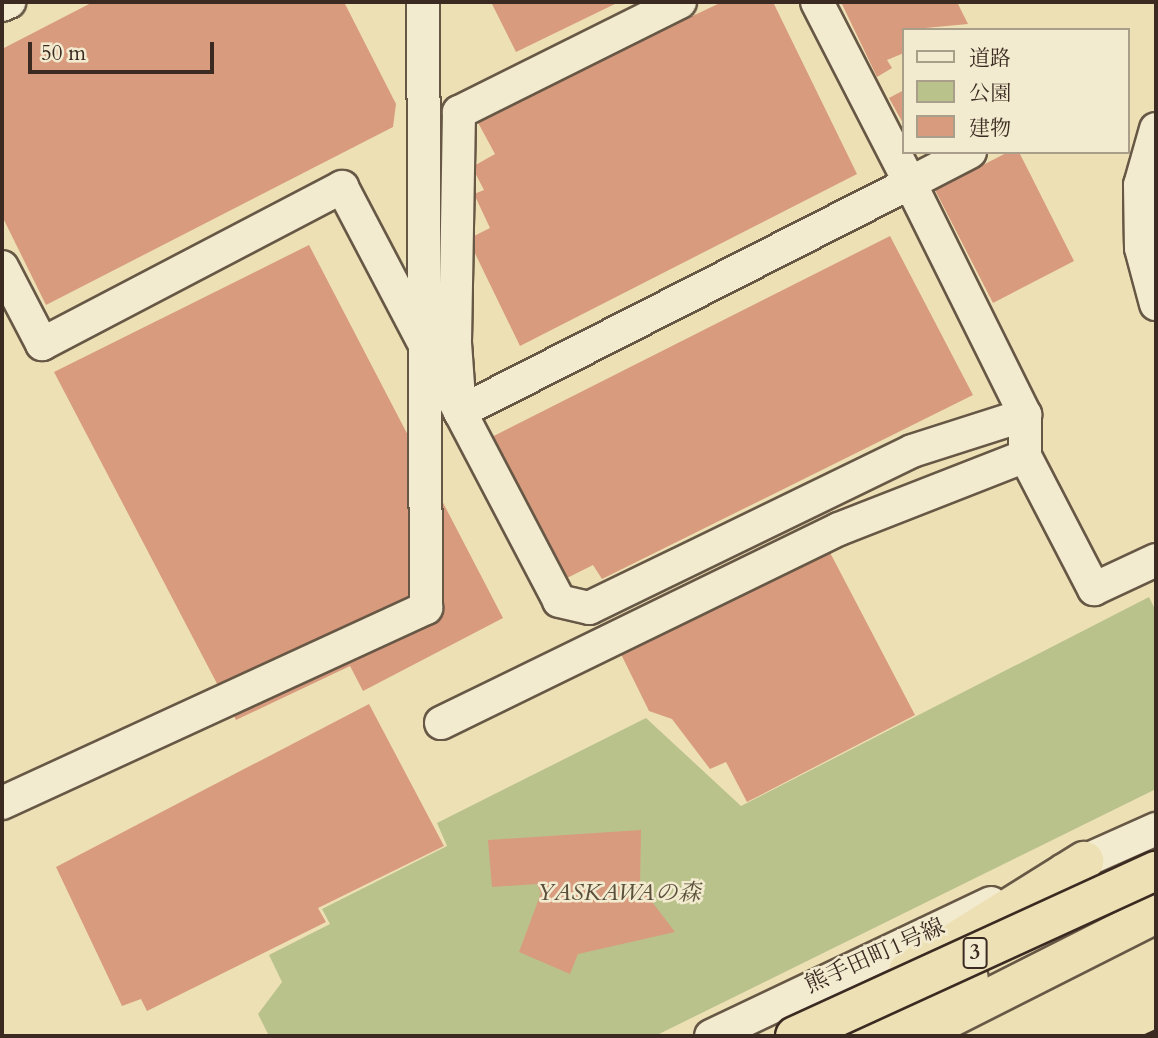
<!DOCTYPE html>
<meta charset="utf-8">
<style>
body{margin:0}
#map{position:relative;width:1158px;height:1038px;overflow:hidden;background:#ede0b5;font-family:Cardo,"Noto Serif JP",serif}
div>[style]{position:absolute}
.green>*{inset:0;background:#bac28c}
.building>*{inset:0;background:#d89b7e}
.roads{filter:drop-shadow(2px 0 #675846) drop-shadow(-2px 0 #675846) drop-shadow(0 2px #675846) drop-shadow(0 -2px #675846)}
.minor>*{height:32px;margin:-16px;padding:0 16px;transform-origin:16px;border-radius:16px;background:#f3ebcf}
.highway>*{height:38px;margin:-19px;padding:0 19px;transform-origin:19px;border-radius:19px;background:#ede0b5}
.rail>*{height:5px;margin-top:-2.5px;transform-origin:0;background:repeating-linear-gradient(90deg,#3a2a21 0 12px,transparent 0 24px)}
.bridges{filter:drop-shadow(2px 0 #3a2a21) drop-shadow(-2px 0 #3a2a21) drop-shadow(0 2px #3a2a21) drop-shadow(0 -2px #3a2a21)}
.highway-bridge>*{height:38px;margin:-19px;padding:0 19px;transform-origin:19px;border-radius:19px;background:#ede0b5}
span{translate:-50% -50%;white-space:nowrap;text-align:center;line-height:1.15;-webkit-text-stroke:5px #f3ebcf;paint-order:stroke}
.shield-label span{padding:2px 5px;background:#f3ebcf;border:2px solid;border-radius:5px;-webkit-text-stroke-width:0}
.shield-label{font-size:21px;color:#3a2a21;font-weight:700}
.park-label{font-size:23px;color:#5a503c;font-style:italic}
.street-label{font-size:23px;color:#3a2a21}
.frame{position:absolute;inset:0;border:4px solid #3a2a21;pointer-events:none}
.legend{position:absolute;left:902px;top:28px;width:228px;height:126px;box-sizing:border-box;background:#f3ebcf;border:2px solid #a99e89;margin:0;padding:9px 12px;list-style:none;font-size:21px;color:#3a2a21}
.legend li{display:flex;align-items:center;gap:14px;height:35px}
.legend b{width:35px;border:2px solid #a99e89}
.scale{position:absolute;left:28px;top:42px;width:186px;height:32px;box-sizing:border-box;border:4px solid #3a2a21;border-top:0;padding-left:9px;font-size:21px;line-height:24px;white-space:nowrap;color:#3a2a21;-webkit-text-stroke:5px #f3ebcf;paint-order:stroke}
</style>
<div id="map">
<div class="green">
<i style="clip-path:polygon(1149px 597px,1156px 611px,1156px 789px,655px 1036px,269px 1036px,258px 1014px,282px 982px,269px 955px,330px 924px,322px 909px,447px 846px,437px 823px,646px 718px,741px 806px)"></i>
</div>
<div class="building">
<i style="clip-path:polygon(93px 2px,344px 2px,396px 104px,393px 127px,46px 305px,2px 216px,2px 49px)"></i>
<i style="clip-path:polygon(491px 2px,619px 2px,516px 52px)"></i>
<i style="clip-path:polygon(722px 2px,773px 2px,857px 174px,520px 346px,468px 239px,490px 228px,474px 194px,484px 190px,472px 167px,495px 154px,476px 119px)"></i>
<i style="clip-path:polygon(841px 2px,957px 2px,968px 24px,904px 30px,904px 53px,887px 60px,892px 68px,877px 77px)"></i>
<i style="clip-path:polygon(904px 90px,904px 125px,889px 98px)"></i>
<i style="clip-path:polygon(1008px 152px,1019px 152px,1074px 261px,993px 303px,935px 190px)"></i>
<i style="clip-path:polygon(890px 236px,973px 395px,602px 579px,593px 565px,539px 592px,466px 450px)"></i>
<i style="clip-path:polygon(309px 245px,503px 618px,363px 691px,350px 666px,236px 720px,54px 372px)"></i>
<i style="clip-path:polygon(825px 543px,915px 715px,747px 802px,726px 762px,710px 769px,672px 719px,649px 711px,616px 644px)"></i>
<i style="clip-path:polygon(369px 704px,444px 846px,318px 908px,326px 922px,147px 1011px,141px 999px,122px 1006px,56px 867px)"></i>
<i style="clip-path:polygon(641px 830px,640px 886px,675px 932px,578px 954px,570px 974px,519px 952px,541px 893px,537px 884px,492px 887px,488px 840px)"></i>
</div>
<div class="roads">
<div class="minor">
<i style="left:680px;top:2px;width:247px;rotate:153.5deg"></i>
<i style="left:459px;top:112px;width:231px;rotate:91deg"></i>
<i style="left:455px;top:343px;width:69px;rotate:85.9deg"></i>
<i style="left:460px;top:412px;width:505px;rotate:-26.97deg"></i>
<i style="left:910px;top:183px;width:203px;rotate:-117.2deg"></i>
<i style="left:2px;top:5px;width:8px;rotate:-23deg"></i>
<i style="left:1156px;top:129px;width:58px;rotate:105.9deg"></i>
<i style="left:1140px;top:185px;width:63px;rotate:89.1deg"></i>
<i style="left:1141px;top:248px;width:58px;rotate:75deg"></i>
<i style="left:970px;top:152px;width:68px;rotate:152.7deg"></i>
<i style="left:910px;top:183px;width:259px;rotate:63.6deg"></i>
<i style="left:1025px;top:415px;width:41px;rotate:90deg"></i>
<i style="left:1025px;top:456px;width:150px;rotate:62.6deg"></i>
<i style="left:1094px;top:589px;width:68px;rotate:-25.1deg"></i>
<i style="left:2px;top:267px;width:87px;rotate:62.5deg"></i>
<i style="left:42px;top:344px;width:339px;rotate:-27.6deg"></i>
<i style="left:342px;top:187px;width:467px;rotate:62.3deg"></i>
<i style="left:559px;top:601px;width:31px;rotate:13deg"></i>
<i style="left:589px;top:608px;width:359px;rotate:-25.9deg"></i>
<i style="left:912px;top:451px;width:119px;rotate:-17.7deg"></i>
<i style="left:441px;top:723px;width:443px;rotate:-26deg"></i>
<i style="left:839px;top:529px;width:200px;rotate:-21.4deg"></i>
<i style="left:2px;top:803px;width:467px;rotate:-24.7deg"></i>
<i style="left:426px;top:608px;width:606px;rotate:-90.28deg"></i>
<i style="left:1064px;top:870px;width:101px;rotate:-24deg"></i>
<i style="left:711px;top:1036px;width:310px;rotate:-25.4deg"></i>
</div>
<div class="highway">
<i style="left:908px;top:971px;width:208px;rotate:-32deg"></i>
<i style="left:859px;top:1036px;width:124px;rotate:-27.8deg"></i>
<i style="left:914px;top:1036px;width:271px;rotate:-26.8deg"></i>
</div>
</div>
<div class="rail">
<i style="left:1145px;top:1036px;width:12px;rotate:-24deg"></i>
</div>
<div class="bridges">
<div class="highway-bridge">
<i style="left:795px;top:1036px;width:397px;rotate:-24.6deg"></i>
</div>
</div>
<div class="shield-label">
<span style="left:975px;top:953px">3</span>
</div>
<div class="park-label">
<span style="left:619px;top:893px">YASKAWAの森</span>
</div>
<div class="street-label">
<span style="left:875px;top:956px;rotate:-24deg">熊手田町1号線</span>
</div>
<div class="frame"></div>
<ul class="legend">
<li><b style="height:9px;background:#f3ebcf"></b>道路</li>
<li><b style="height:19px;background:#bac28c"></b>公園</li>
<li><b style="height:19px;background:#d89b7e"></b>建物</li>
</ul>
<div class="scale">50 m</div>
</div>
